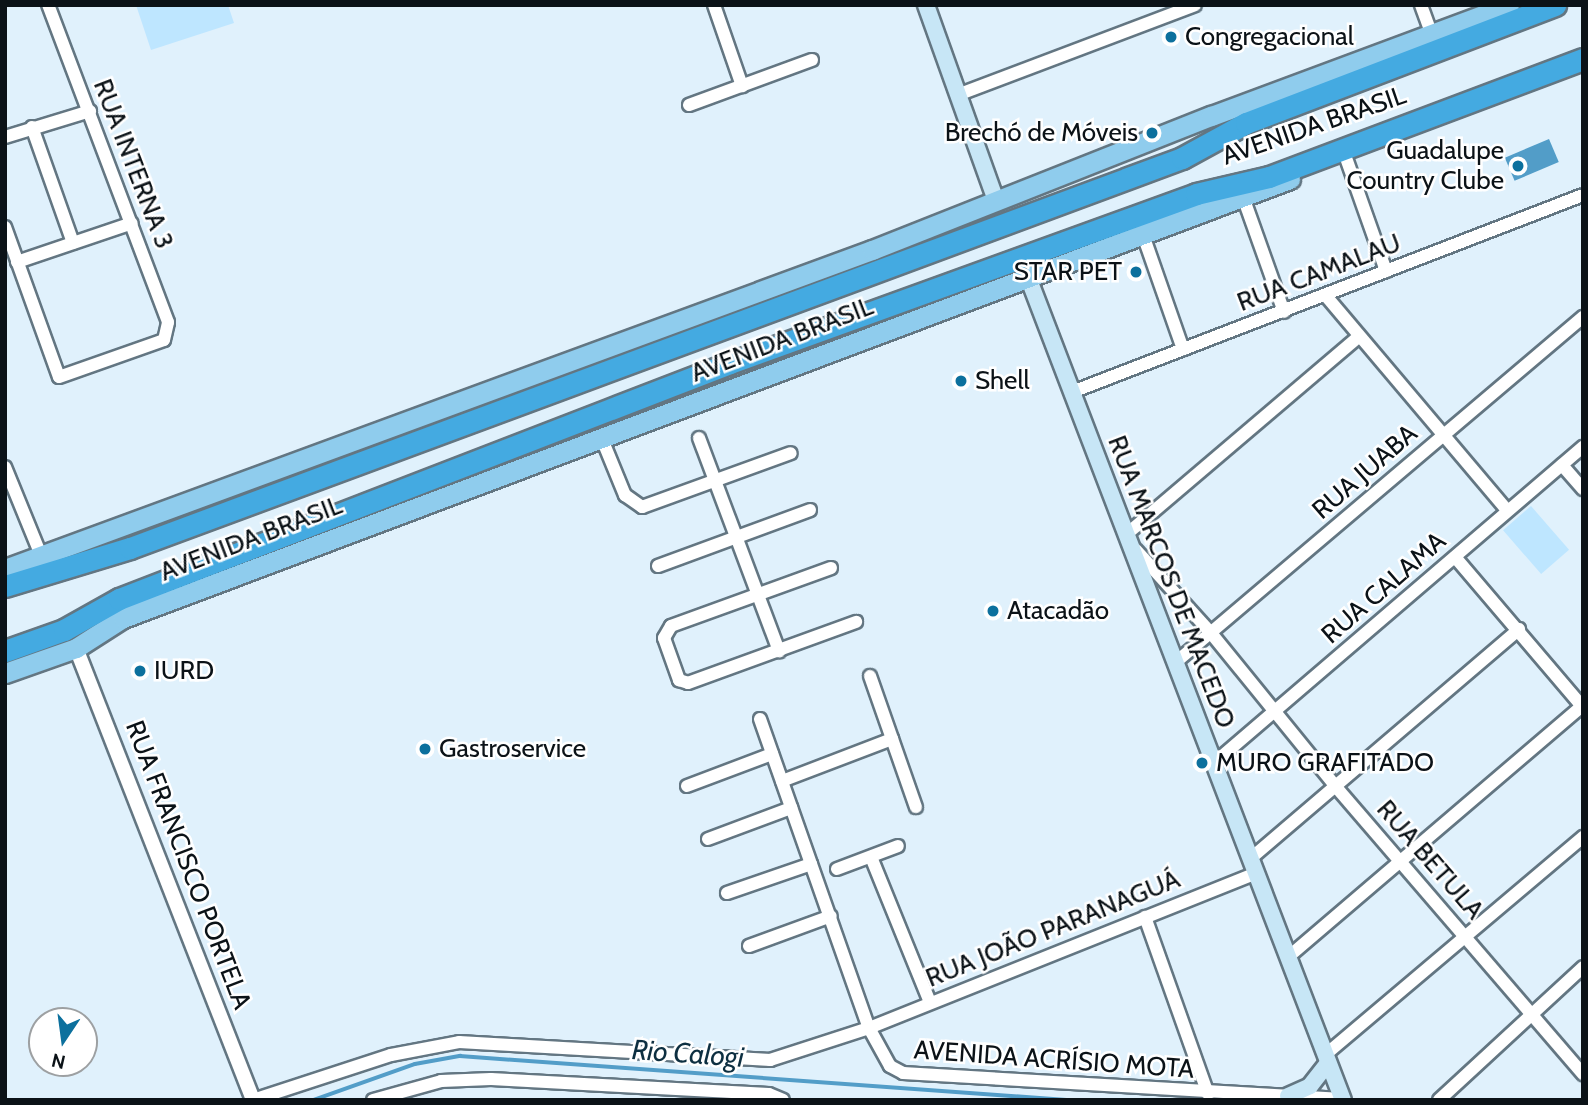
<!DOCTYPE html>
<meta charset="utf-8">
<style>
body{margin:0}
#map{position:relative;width:1588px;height:1105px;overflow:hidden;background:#e0f1fc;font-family:Cabin,sans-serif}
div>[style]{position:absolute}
.green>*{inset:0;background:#bee6ff;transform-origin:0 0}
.water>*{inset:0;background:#529dc8;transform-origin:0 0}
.stream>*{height:3.5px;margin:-1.75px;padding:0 1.75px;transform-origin:1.75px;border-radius:1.75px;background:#529dc8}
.roads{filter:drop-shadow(2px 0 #637682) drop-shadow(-2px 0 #637682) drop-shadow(0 2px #637682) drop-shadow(0 -2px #637682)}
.minor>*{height:12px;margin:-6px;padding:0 6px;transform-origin:6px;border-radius:6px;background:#fff}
.tertiary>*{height:14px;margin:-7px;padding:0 7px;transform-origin:7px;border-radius:7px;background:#fff}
.secondary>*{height:16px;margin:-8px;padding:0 8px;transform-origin:8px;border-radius:8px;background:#c7e6f6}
.primary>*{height:19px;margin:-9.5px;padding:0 9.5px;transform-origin:9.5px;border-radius:9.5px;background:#8fcced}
.motorway>*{height:21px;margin:-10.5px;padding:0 10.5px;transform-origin:10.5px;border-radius:10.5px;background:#44aae1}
.dots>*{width:19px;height:19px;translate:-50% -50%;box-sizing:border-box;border:4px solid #fff;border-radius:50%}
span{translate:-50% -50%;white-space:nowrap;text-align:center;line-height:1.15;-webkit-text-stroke:5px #fff;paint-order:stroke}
.poi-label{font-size:26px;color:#0b1217}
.left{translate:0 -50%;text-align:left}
.right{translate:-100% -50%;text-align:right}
.street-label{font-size:26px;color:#0b1217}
.water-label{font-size:28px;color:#0d2f41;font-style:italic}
.frame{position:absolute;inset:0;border:7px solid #0b1217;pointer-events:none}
.north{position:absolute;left:28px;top:1007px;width:70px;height:70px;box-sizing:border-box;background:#fff;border:2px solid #9da0a2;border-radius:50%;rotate:193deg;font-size:19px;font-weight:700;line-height:28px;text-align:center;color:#0b1217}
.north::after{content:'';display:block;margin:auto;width:24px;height:32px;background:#0c709d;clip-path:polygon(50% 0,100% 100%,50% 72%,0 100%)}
</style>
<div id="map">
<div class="green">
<i style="clip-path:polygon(136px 5px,228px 5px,234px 23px,151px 50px)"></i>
<i style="left:1531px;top:506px;width:58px;height:37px;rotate:49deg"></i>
</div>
<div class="water">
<i style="left:1549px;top:139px;width:25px;height:48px;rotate:67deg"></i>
</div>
<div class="stream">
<i style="left:314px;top:1100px;width:107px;rotate:-19.6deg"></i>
<i style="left:415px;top:1064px;width:46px;rotate:-10.1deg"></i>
<i style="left:460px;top:1056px;width:608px;rotate:4.15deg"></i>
</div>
<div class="roads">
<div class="minor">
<i style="left:714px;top:5px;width:86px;rotate:70.9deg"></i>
<i style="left:1421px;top:5px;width:32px;rotate:70deg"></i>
<i style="left:960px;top:94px;width:251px;rotate:-20.7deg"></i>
<i style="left:689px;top:105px;width:131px;rotate:-20.1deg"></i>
<i style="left:32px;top:127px;width:123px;rotate:70.5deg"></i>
<i style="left:5px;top:137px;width:89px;rotate:-17deg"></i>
<i style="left:1346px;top:158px;width:120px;rotate:70.5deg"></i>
<i style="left:1243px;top:197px;width:122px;rotate:70.4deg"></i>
<i style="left:5px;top:227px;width:159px;rotate:70.2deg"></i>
<i style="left:59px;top:377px;width:111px;rotate:-19.4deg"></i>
<i style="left:164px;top:340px;width:18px;rotate:-77deg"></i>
<i style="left:168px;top:322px;width:339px;rotate:-110.7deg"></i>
<i style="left:1143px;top:235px;width:121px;rotate:70.7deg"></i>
<i style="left:17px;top:262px;width:121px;rotate:-18.7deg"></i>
<i style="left:1326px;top:296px;width:280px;rotate:49.8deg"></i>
<i style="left:1072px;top:392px;width:548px;rotate:-21.08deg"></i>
<i style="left:699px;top:438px;width:228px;rotate:69.4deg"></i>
<i style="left:602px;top:439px;width:61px;rotate:67.7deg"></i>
<i style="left:625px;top:495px;width:21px;rotate:35deg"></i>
<i style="left:642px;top:507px;width:158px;rotate:-19.9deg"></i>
<i style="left:1562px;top:465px;width:32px;rotate:49deg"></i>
<i style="left:5px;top:467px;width:95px;rotate:67.8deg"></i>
<i style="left:1128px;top:533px;width:302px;rotate:-40.4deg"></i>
<i style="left:1136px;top:550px;width:112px;rotate:47.9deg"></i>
<i style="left:1211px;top:633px;width:198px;rotate:50.9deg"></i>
<i style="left:1336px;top:787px;width:379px;rotate:49.3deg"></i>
<i style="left:1455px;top:557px;width:196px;rotate:49.6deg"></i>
<i style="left:658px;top:566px;width:162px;rotate:-20.2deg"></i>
<i style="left:831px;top:568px;width:170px;rotate:160.1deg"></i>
<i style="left:671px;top:626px;width:14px;rotate:120deg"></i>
<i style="left:664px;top:638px;width:45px;rotate:70.3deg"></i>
<i style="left:679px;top:680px;width:9px;rotate:18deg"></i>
<i style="left:688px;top:683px;width:179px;rotate:-20deg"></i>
<i style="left:1176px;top:662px;width:534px;rotate:-40.29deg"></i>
<i style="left:870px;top:676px;width:139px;rotate:70.7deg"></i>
<i style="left:760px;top:719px;width:328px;rotate:70.6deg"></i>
<i style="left:869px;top:1028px;width:417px;rotate:-21.8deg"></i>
<i style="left:1214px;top:763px;width:486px;rotate:-40.6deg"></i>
<i style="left:782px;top:781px;width:118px;rotate:-20.9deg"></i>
<i style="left:687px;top:786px;width:91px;rotate:-20.6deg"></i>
<i style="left:708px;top:839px;width:89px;rotate:-20.5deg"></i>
<i style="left:871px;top:857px;width:157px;rotate:67.9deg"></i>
<i style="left:1250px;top:859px;width:354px;rotate:-40.5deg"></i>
<i style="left:837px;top:869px;width:65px;rotate:-20.7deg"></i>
<i style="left:727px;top:893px;width:89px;rotate:-19deg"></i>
<i style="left:1145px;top:917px;width:188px;rotate:70.4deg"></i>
<i style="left:749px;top:946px;width:87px;rotate:-20.1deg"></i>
<i style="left:1287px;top:958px;width:389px;rotate:-40.5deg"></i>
<i style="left:1325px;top:1055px;width:338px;rotate:-40.2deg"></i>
<i style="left:253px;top:1100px;width:145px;rotate:-18.1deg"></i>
<i style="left:391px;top:1055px;width:69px;rotate:-10.8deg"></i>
<i style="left:459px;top:1042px;width:312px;rotate:3.3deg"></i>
<i style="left:770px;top:1060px;width:104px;rotate:-17.9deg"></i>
<i style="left:869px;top:1028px;width:43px;rotate:61.1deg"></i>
<i style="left:890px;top:1066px;width:15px;rotate:28deg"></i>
<i style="left:903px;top:1073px;width:440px;rotate:3.4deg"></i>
<i style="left:373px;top:1100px;width:71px;rotate:-15.6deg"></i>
<i style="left:441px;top:1081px;width:50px;rotate:-2.3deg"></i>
<i style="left:491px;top:1079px;width:278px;rotate:3.1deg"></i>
<i style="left:769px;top:1094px;width:15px;rotate:23deg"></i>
<i style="left:1439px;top:1100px;width:196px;rotate:-42.7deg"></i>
</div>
<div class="tertiary">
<i style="left:76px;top:648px;width:485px;rotate:68.6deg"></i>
</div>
<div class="secondary">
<i style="left:926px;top:5px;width:208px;rotate:70.3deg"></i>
<i style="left:1028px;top:277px;width:881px;rotate:69.06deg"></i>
<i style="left:1288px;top:1096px;width:24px;rotate:-24deg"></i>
<i style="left:1310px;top:1086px;width:29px;rotate:-52deg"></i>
</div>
<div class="primary">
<i style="left:5px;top:569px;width:924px;rotate:-20.2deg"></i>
<i style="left:872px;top:250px;width:365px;rotate:-21.6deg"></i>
<i style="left:1211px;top:116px;width:318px;rotate:-20.4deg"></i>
<i style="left:5px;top:673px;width:75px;rotate:-19.4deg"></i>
<i style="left:76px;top:648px;width:56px;rotate:-32.6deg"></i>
<i style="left:123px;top:618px;width:1247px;rotate:-20.62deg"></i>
</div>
<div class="motorway">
<i style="left:5px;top:586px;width:131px;rotate:-16.9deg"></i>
<i style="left:130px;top:548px;width:1122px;rotate:-20.34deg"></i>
<i style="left:1182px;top:158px;width:73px;rotate:-28.7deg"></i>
<i style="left:1246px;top:123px;width:331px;rotate:-20.9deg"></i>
<i style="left:5px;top:651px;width:63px;rotate:-19.6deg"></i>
<i style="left:64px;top:630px;width:63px;rotate:-29.4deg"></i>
<i style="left:119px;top:599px;width:655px;rotate:-21.12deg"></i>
<i style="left:730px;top:363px;width:496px;rotate:-19.9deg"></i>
<i style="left:1196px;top:194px;width:75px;rotate:-13.1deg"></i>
<i style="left:1269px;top:177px;width:335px;rotate:-20.6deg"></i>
</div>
</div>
<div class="dots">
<i style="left:1171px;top:37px;background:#0c709d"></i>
<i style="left:1152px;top:133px;background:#0c709d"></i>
<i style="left:1518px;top:166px;background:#0c709d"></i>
<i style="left:1136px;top:272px;background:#0c709d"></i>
<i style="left:961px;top:381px;background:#0c709d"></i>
<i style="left:993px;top:611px;background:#0c709d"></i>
<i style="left:140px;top:671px;background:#0c709d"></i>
<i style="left:425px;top:749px;background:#0c709d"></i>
<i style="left:1202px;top:763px;background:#0c709d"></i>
</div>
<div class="poi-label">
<span class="left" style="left:1185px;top:37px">Congregacional</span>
<span class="right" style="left:1138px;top:133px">Brechó de Móveis</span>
<span class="right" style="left:1504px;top:166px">Guadalupe<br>Country Clube</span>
<span class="right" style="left:1122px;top:272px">STAR PET</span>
<span class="left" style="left:975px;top:381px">Shell</span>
<span class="left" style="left:1007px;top:611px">Atacadão</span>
<span class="left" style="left:154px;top:671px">IURD</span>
<span class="left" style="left:439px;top:749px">Gastroservice</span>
<span class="left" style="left:1216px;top:763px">MURO GRAFITADO</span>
</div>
<div class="street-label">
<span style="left:1314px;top:126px;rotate:-19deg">AVENIDA BRASIL</span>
<span style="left:133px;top:164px;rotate:69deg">RUA INTERNA 3</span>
<span style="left:1319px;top:273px;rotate:-21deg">RUA CAMALAU</span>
<span style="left:782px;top:340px;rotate:-21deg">AVENIDA BRASIL</span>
<span style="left:1365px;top:472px;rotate:-41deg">RUA JUABA</span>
<span style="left:251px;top:539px;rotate:-21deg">AVENIDA BRASIL</span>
<span style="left:1171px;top:582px;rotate:69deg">RUA MARCOS DE MACEDO</span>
<span style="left:1384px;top:588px;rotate:-41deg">RUA CALAMA</span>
<span style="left:1430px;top:860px;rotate:49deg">RUA BETULA</span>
<span style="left:188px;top:865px;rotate:69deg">RUA FRANCISCO PORTELA</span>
<span style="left:1053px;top:929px;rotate:-22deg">RUA JOÃO PARANAGUÁ</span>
<span style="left:1054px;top:1060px;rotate:4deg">AVENIDA ACRÍSIO MOTA</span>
</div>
<div class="water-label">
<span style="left:688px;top:1053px;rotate:4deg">Rio Calogi</span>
</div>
<div class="frame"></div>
<div class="north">N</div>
</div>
